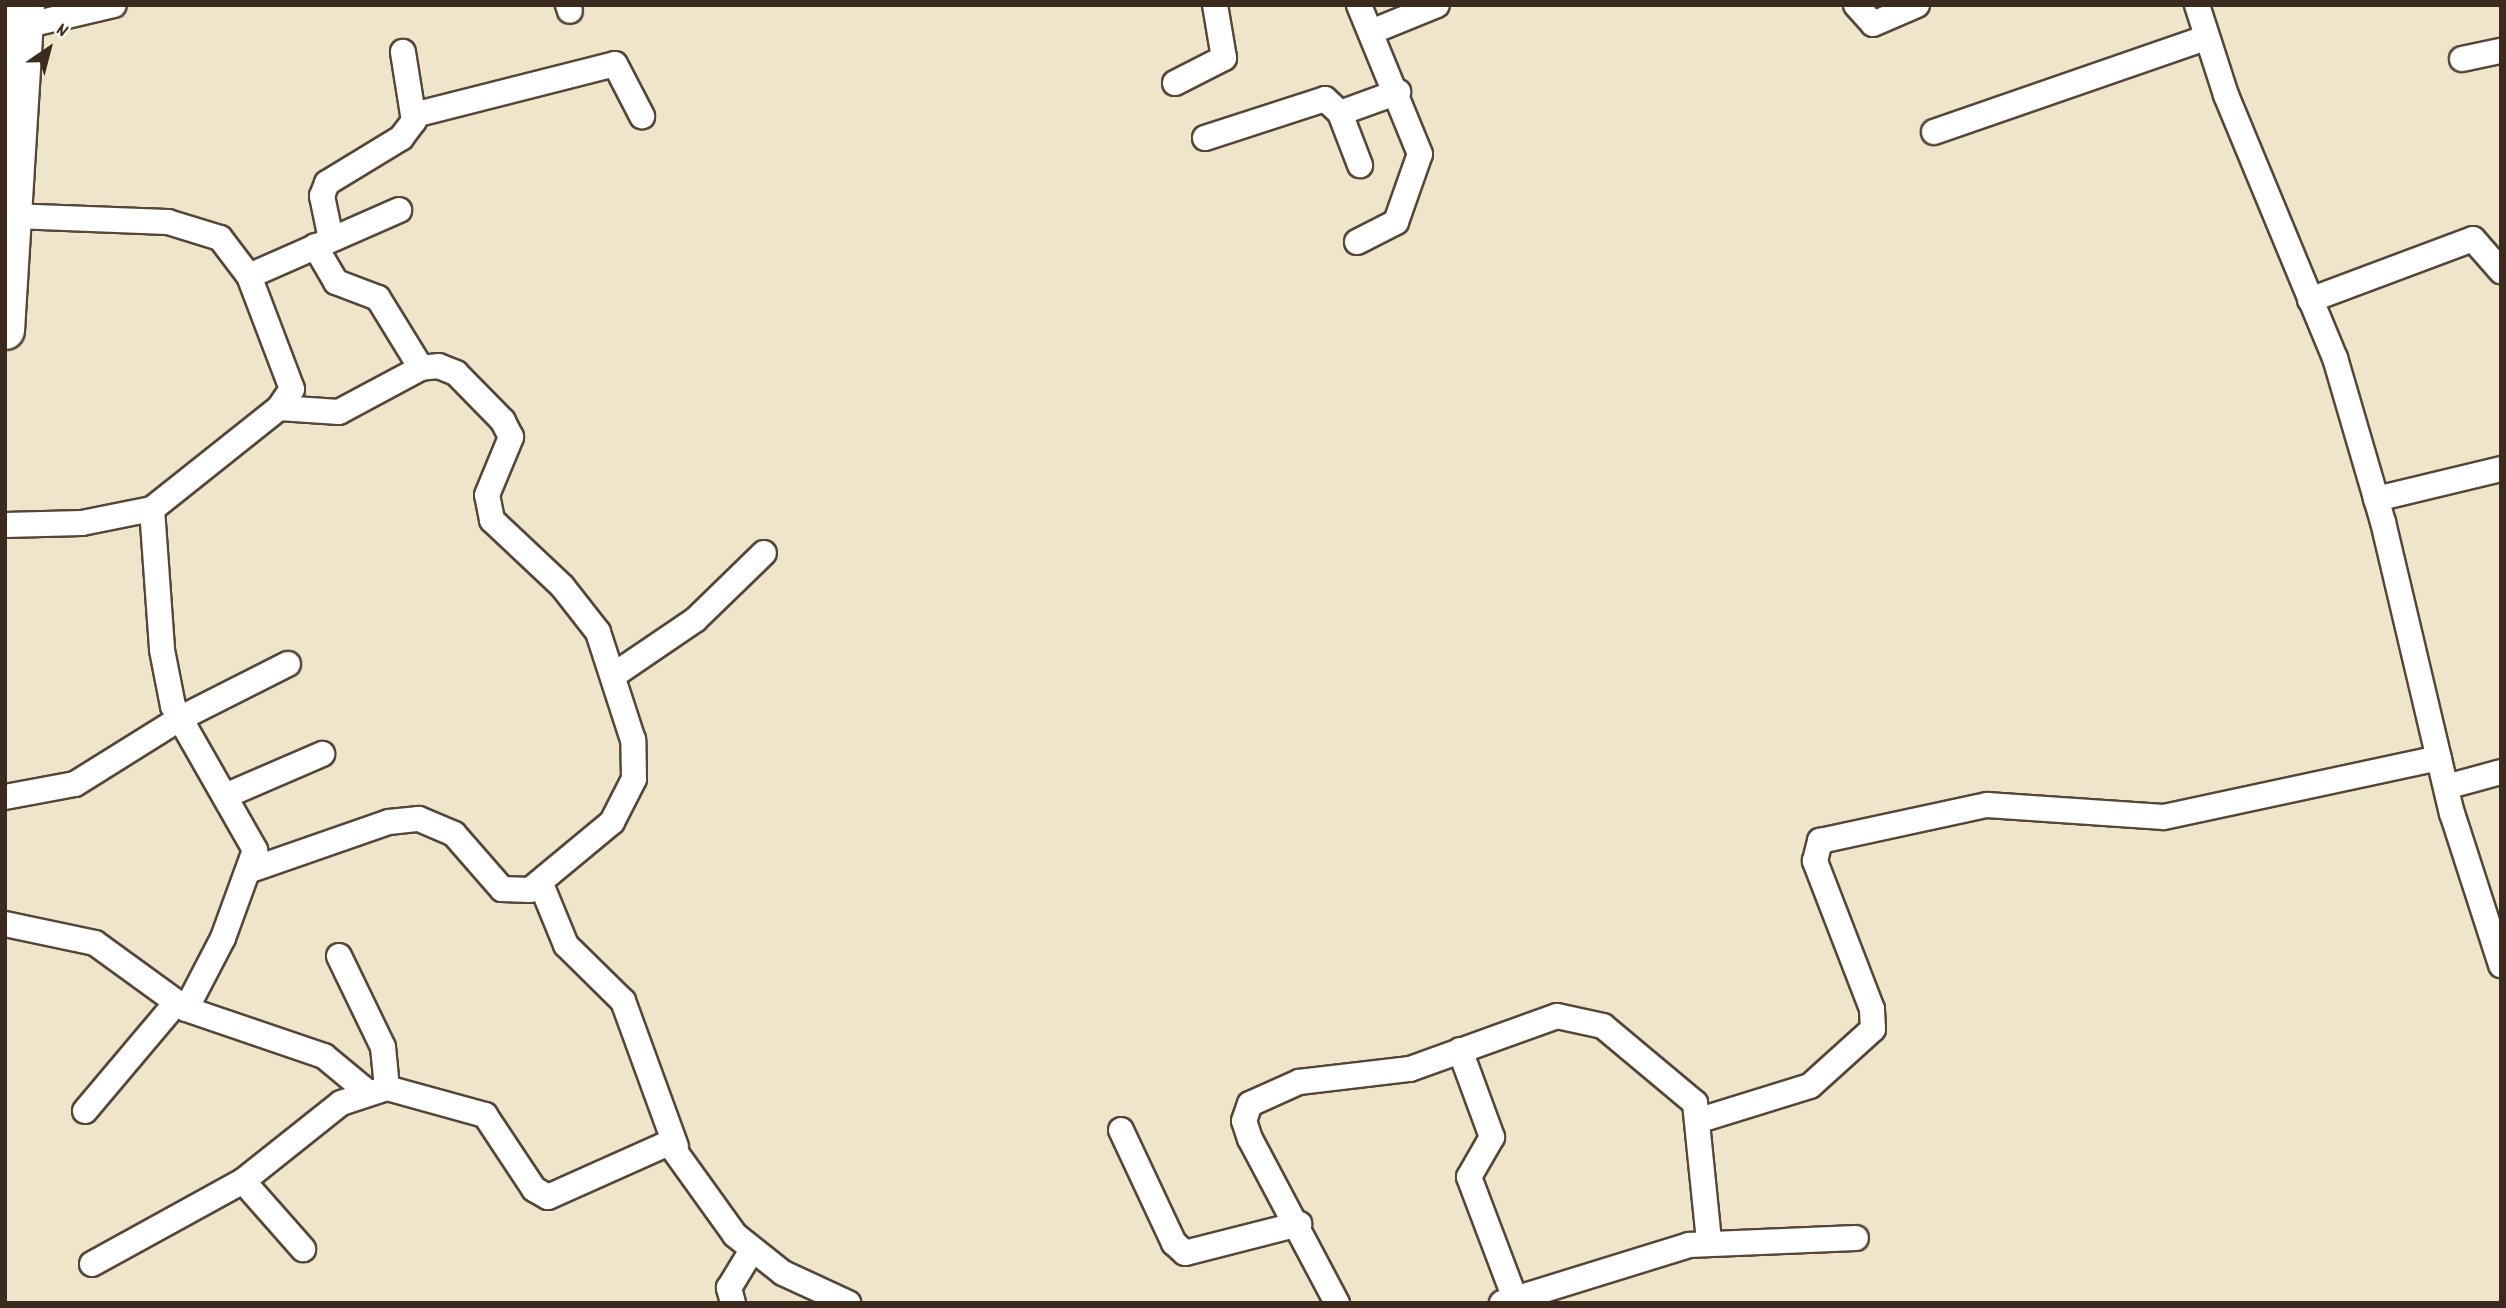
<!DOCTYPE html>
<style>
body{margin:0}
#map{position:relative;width:2506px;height:1308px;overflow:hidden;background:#eee5ca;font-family:Dekko,sans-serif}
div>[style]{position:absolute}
.roads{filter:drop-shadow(2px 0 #564638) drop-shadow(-2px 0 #564638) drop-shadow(0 2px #564638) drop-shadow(0 -2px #564638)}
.minor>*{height:24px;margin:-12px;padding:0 12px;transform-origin:12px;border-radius:12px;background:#fff}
.highway>*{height:37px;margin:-18.5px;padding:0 18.5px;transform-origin:18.5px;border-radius:18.5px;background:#fff}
span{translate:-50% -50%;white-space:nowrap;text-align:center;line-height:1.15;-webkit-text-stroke:7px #f6f6f2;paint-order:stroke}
.frame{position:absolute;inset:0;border:7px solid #3b2a1e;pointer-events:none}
.north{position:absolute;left:14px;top:14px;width:70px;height:70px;-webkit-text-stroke:5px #f6f6f2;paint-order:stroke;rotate:35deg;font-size:19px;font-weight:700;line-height:28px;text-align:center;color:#3b2a1e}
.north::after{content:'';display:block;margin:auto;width:24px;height:32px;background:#3b2a1e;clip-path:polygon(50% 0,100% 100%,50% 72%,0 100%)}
</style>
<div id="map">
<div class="roads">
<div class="minor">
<i style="left:568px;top:5px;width:6px;rotate:72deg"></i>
<i style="left:1856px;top:5px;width:25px;rotate:48deg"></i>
<i style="left:1873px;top:24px;width:48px;rotate:-23.4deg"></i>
<i style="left:2197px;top:5px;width:95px;rotate:72.1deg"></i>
<i style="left:2226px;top:95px;width:285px;rotate:67.5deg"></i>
<i style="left:2335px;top:358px;width:171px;rotate:73.7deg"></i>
<i style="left:2383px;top:522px;width:299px;rotate:76.7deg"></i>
<i style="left:2452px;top:813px;width:160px;rotate:72.1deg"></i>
<i style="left:24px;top:26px;width:92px;rotate:-13.1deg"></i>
<i style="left:1371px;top:32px;width:71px;rotate:-22.2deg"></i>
<i style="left:2462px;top:59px;width:40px;rotate:-12deg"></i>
<i style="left:1175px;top:83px;width:55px;rotate:-27deg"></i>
<i style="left:1224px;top:58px;width:54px;rotate:-99.6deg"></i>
<i style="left:1340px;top:113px;width:62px;rotate:-19.9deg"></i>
<i style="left:414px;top:115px;width:207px;rotate:-14.2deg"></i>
<i style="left:615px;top:64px;width:59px;rotate:62.6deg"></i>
<i style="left:1934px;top:132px;width:287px;rotate:-19.1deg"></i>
<i style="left:1205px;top:138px;width:126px;rotate:-18deg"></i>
<i style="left:1325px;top:99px;width:21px;rotate:43deg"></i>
<i style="left:1340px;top:113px;width:56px;rotate:69deg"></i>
<i style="left:331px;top:239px;width:44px;rotate:-101.8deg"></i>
<i style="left:322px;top:196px;width:14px;rotate:-69deg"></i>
<i style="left:327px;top:183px;width:87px;rotate:-31.3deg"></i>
<i style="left:401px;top:138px;width:21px;rotate:-53deg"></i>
<i style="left:414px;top:121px;width:70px;rotate:-99.1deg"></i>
<i style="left:1357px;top:242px;width:44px;rotate:-27.1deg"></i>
<i style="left:1396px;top:222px;width:72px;rotate:-70.6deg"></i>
<i style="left:1420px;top:154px;width:161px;rotate:-112.3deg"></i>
<i style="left:315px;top:246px;width:42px;rotate:59.7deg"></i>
<i style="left:336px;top:282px;width:45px;rotate:20.9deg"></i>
<i style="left:378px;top:298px;width:82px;rotate:58.4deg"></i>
<i style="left:249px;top:276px;width:164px;rotate:-23.7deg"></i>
<i style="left:2310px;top:300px;width:174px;rotate:-20.5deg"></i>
<i style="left:2473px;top:239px;width:43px;rotate:48.8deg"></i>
<i style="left:2376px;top:499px;width:129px;rotate:-13.5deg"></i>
<i style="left:152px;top:509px;width:141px;rotate:85.9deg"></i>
<i style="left:162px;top:650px;width:57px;rotate:78.9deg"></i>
<i style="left:173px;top:706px;width:166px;rotate:60.3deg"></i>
<i style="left:255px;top:850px;width:94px;rotate:110deg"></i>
<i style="left:223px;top:938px;width:80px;rotate:117.5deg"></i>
<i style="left:5px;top:525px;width:77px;rotate:-1.5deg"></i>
<i style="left:82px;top:523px;width:71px;rotate:-11.3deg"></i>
<i style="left:152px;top:509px;width:162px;rotate:-38.5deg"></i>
<i style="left:279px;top:408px;width:23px;rotate:-56deg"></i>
<i style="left:292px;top:389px;width:121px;rotate:-110.8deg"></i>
<i style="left:249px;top:276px;width:48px;rotate:-127.3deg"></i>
<i style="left:220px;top:238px;width:54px;rotate:-162.9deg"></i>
<i style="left:168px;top:222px;width:154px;rotate:-177.8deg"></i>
<i style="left:614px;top:675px;width:98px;rotate:-34.2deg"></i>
<i style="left:695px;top:620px;width:96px;rotate:-44.2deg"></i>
<i style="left:2446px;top:787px;width:57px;rotate:-15.3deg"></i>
<i style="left:225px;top:796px;width:106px;rotate:-23.4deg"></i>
<i style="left:5px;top:797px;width:71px;rotate:-10.5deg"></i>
<i style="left:75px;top:784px;width:123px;rotate:-32deg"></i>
<i style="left:179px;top:719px;width:122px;rotate:-26.8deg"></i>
<i style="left:248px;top:871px;width:149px;rotate:-19.2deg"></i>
<i style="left:389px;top:822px;width:30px;rotate:-6deg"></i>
<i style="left:419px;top:819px;width:38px;rotate:23deg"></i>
<i style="left:454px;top:834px;width:73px;rotate:48.9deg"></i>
<i style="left:502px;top:889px;width:28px;rotate:2deg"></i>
<i style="left:530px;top:890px;width:107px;rotate:-39.7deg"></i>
<i style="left:612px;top:822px;width:48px;rotate:-62.9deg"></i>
<i style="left:634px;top:779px;width:39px;rotate:-91deg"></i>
<i style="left:633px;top:740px;width:114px;rotate:-108deg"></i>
<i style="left:598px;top:632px;width:58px;rotate:-128deg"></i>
<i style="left:562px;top:586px;width:96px;rotate:-136.7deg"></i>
<i style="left:492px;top:520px;width:25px;rotate:-101deg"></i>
<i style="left:487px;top:495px;width:63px;rotate:-67.5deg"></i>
<i style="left:511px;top:437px;width:18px;rotate:-117deg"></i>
<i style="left:503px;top:421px;width:67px;rotate:-134.4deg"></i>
<i style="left:456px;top:373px;width:18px;rotate:-158deg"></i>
<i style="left:439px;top:366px;width:18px;rotate:174deg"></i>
<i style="left:421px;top:368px;width:93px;rotate:151.8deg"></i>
<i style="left:339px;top:412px;width:60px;rotate:-176.2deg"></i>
<i style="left:541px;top:884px;width:66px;rotate:67.7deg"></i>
<i style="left:566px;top:945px;width:80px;rotate:44.5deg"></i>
<i style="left:623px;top:1001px;width:155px;rotate:70deg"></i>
<i style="left:5px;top:924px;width:92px;rotate:11.9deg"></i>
<i style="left:95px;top:943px;width:112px;rotate:36deg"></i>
<i style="left:186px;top:1009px;width:146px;rotate:18.8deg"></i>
<i style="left:324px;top:1056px;width:53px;rotate:39.7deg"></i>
<i style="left:339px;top:956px;width:101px;rotate:64.2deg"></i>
<i style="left:383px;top:1047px;width:41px;rotate:84.4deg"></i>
<i style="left:1460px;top:1050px;width:93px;rotate:69.8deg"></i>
<i style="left:1492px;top:1137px;width:46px;rotate:119.9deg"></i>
<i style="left:1469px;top:1177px;width:130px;rotate:69.3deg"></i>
<i style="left:85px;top:1111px;width:140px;rotate:-49.9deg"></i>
<i style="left:1700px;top:1120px;width:115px;rotate:-17.2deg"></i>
<i style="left:1810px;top:1086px;width:85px;rotate:-42.1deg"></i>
<i style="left:1873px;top:1029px;width:20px;rotate:-93deg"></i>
<i style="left:1872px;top:1009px;width:159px;rotate:-111.1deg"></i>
<i style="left:1815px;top:861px;width:21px;rotate:-76deg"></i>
<i style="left:1820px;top:841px;width:171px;rotate:-12.2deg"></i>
<i style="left:1987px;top:805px;width:177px;rotate:3.9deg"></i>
<i style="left:2164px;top:817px;width:281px;rotate:-12.1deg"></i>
<i style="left:1121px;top:1130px;width:125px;rotate:64.9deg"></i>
<i style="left:1174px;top:1243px;width:15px;rotate:42deg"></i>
<i style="left:1185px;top:1253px;width:118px;rotate:-14.3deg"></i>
<i style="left:243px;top:1181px;width:91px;rotate:48.6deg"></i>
<i style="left:92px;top:1264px;width:172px;rotate:-28.8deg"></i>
<i style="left:243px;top:1181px;width:125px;rotate:-38.5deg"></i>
<i style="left:341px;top:1103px;width:48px;rotate:-18.1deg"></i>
<i style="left:387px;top:1088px;width:102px;rotate:15.4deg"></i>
<i style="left:485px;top:1115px;width:89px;rotate:56.5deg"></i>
<i style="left:534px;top:1189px;width:16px;rotate:30deg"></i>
<i style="left:548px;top:1197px;width:133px;rotate:-24.1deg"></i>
<i style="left:669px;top:1143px;width:113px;rotate:54.3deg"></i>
<i style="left:735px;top:1235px;width:61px;rotate:38.4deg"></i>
<i style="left:783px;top:1273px;width:72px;rotate:24.8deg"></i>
<i style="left:733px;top:1303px;width:16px;rotate:-105deg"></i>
<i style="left:729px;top:1288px;width:44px;rotate:-58.8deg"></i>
<i style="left:1337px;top:1303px;width:186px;rotate:-117.9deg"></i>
<i style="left:1250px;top:1139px;width:19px;rotate:-108deg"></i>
<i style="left:1244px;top:1121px;width:18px;rotate:-71deg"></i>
<i style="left:1250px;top:1104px;width:54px;rotate:-24.2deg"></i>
<i style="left:1299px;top:1082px;width:112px;rotate:-6.7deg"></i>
<i style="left:1410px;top:1069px;width:156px;rotate:-19.8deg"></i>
<i style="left:1557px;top:1016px;width:47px;rotate:12.3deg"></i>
<i style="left:1603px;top:1026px;width:120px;rotate:39.9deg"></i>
<i style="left:1695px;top:1103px;width:140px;rotate:84.2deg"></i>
<i style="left:1502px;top:1303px;width:196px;rotate:-17.2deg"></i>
<i style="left:1689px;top:1245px;width:167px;rotate:-2.4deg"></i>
</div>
<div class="highway">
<i style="left:5px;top:330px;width:326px;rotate:-86.5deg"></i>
</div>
</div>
<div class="frame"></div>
<div class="north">N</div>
</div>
